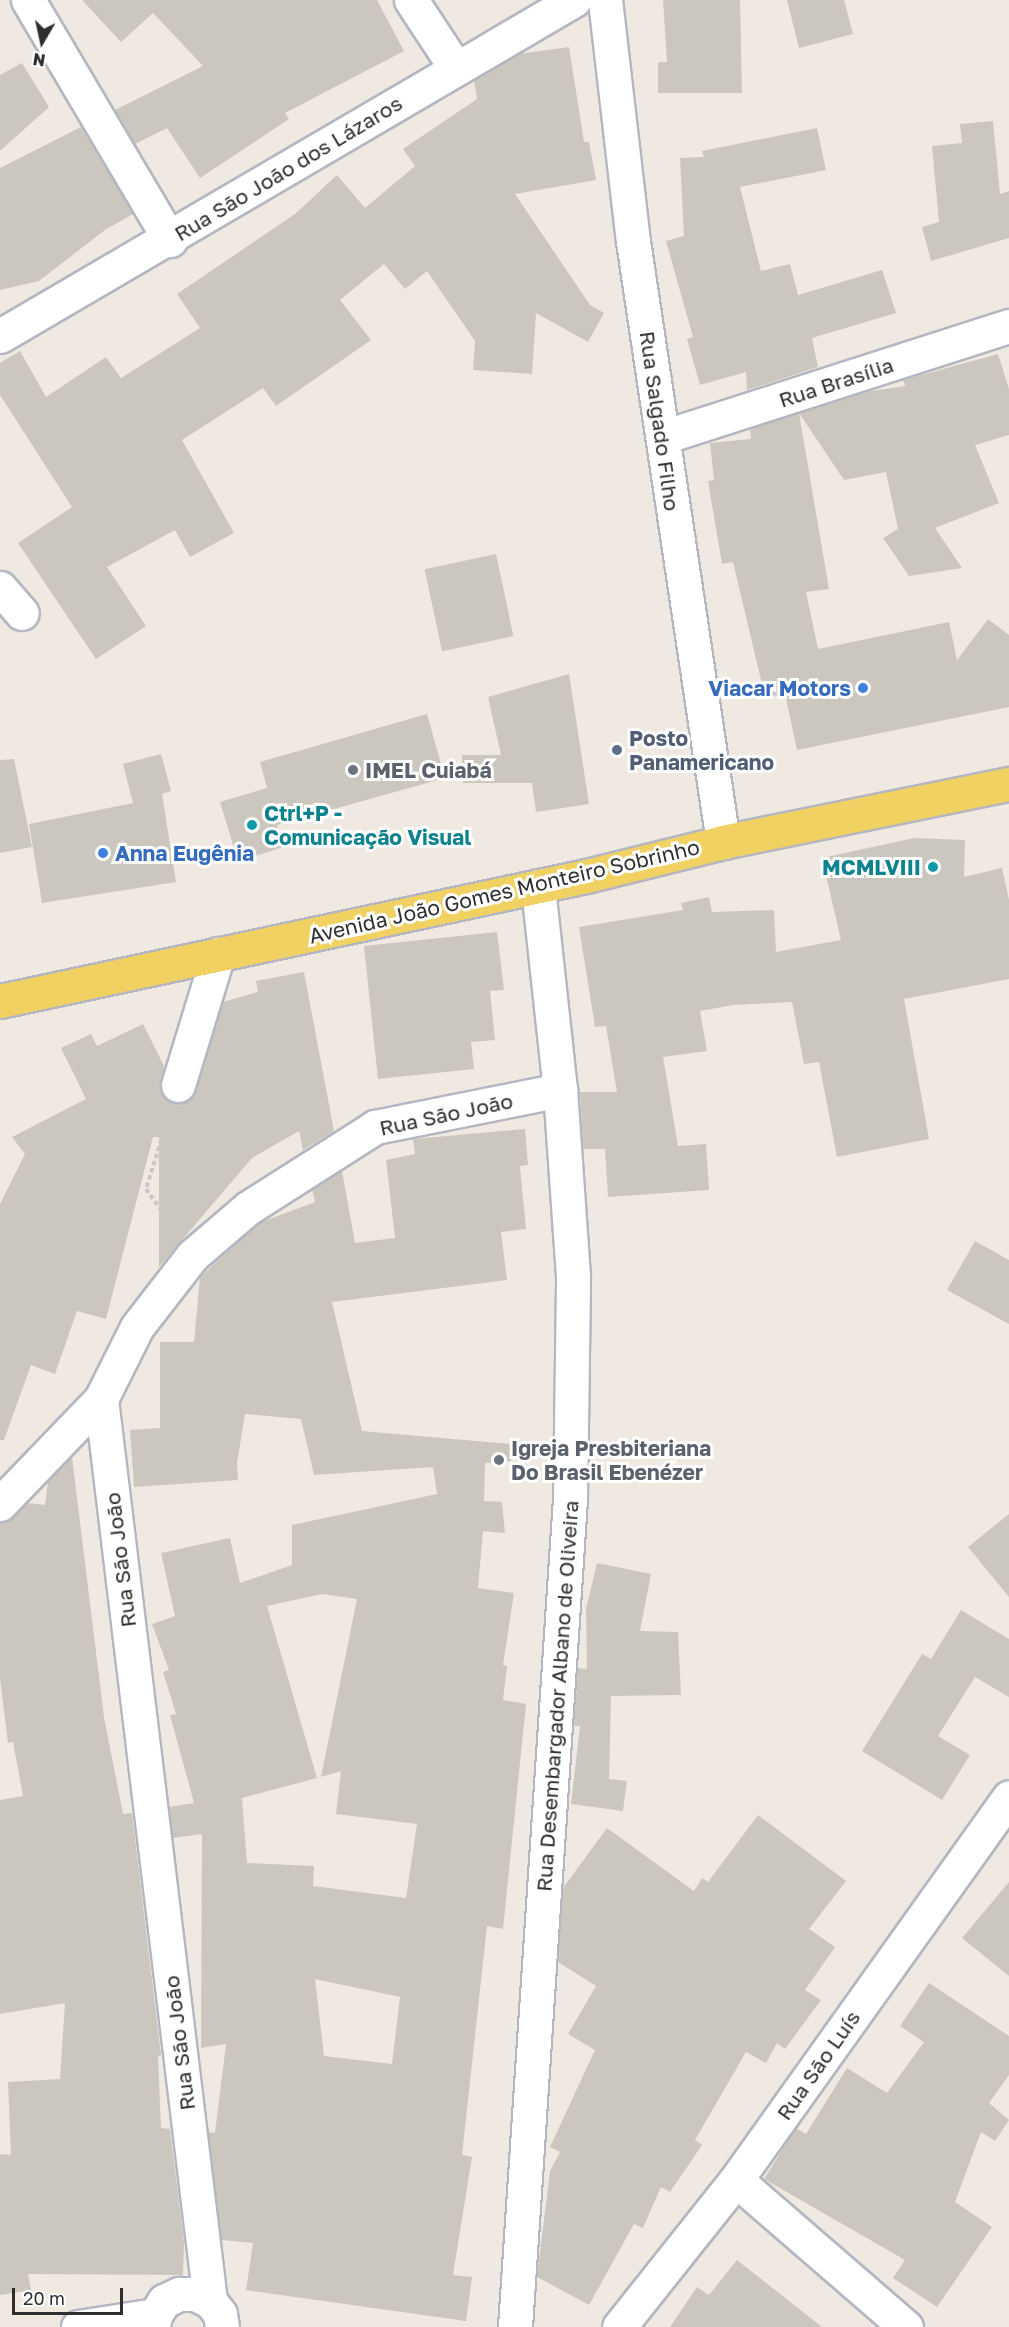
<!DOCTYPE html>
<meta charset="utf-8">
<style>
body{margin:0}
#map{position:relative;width:1009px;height:2327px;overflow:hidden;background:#efe9e1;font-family:"Golos Text",sans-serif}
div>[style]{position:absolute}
.building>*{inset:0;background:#cbc7bf;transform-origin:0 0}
.path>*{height:4px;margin-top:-2px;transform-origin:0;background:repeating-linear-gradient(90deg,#c9c9c9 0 4.5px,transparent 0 7.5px)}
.roads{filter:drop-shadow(2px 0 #b4b7c1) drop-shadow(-2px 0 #b4b7c1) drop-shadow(0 2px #b4b7c1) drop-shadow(0 -2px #b4b7c1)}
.minor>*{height:33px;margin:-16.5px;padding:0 16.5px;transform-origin:16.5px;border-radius:16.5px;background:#fff}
.major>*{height:33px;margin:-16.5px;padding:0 16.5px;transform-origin:16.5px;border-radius:16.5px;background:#f2d163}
.dots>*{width:16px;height:16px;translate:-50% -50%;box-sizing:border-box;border:3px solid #fff;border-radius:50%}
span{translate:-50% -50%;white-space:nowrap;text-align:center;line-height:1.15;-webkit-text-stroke:6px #fff;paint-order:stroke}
.street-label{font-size:21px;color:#2e2e2e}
.shop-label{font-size:21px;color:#366cbe;font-weight:700}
.right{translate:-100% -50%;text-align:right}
.left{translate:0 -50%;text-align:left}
.service-label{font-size:21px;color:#4e5e75;font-weight:700}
.worship-label{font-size:21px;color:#5b616d;font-weight:700}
.culture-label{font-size:21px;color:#0d838f;font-weight:700}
.north{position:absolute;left:12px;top:12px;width:60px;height:60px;-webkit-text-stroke:4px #fff;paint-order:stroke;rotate:189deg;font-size:16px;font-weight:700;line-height:24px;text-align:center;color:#2e2e2e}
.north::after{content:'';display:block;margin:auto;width:21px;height:27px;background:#2e2e2e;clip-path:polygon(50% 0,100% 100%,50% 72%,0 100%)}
.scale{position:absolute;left:12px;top:2288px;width:111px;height:27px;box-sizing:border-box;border:3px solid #2e2e2e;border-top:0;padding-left:8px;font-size:18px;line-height:21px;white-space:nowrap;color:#2e2e2e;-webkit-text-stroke:4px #fff;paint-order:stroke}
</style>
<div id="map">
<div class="building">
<i style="clip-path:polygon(82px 0,377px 0,404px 51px,285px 113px,289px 119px,200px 178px,167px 128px,135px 144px,115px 110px,203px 66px,153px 13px,121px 42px)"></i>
<i style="clip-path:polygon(663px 0,740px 0,742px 93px,658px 93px,658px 62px,667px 62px)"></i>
<i style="clip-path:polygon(787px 0,844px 0,853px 34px,799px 48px)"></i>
<i style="clip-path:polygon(569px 47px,584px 142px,589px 142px,596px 180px,515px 194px,590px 305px,604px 313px,588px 342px,536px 313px,532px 374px,473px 370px,475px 341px,427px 271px,405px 289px,384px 264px,340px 300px,371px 340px,276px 406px,263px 388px,182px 440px,234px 533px,190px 557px,175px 530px,107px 567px,146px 626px,96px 659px,18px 543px,72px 507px,0 395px,0 363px,20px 351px,46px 397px,106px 357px,121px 378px,200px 328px,177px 294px,295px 214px,337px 175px,365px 208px,415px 166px,403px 149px,477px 99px,474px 80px,519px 54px)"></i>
<i style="clip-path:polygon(22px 63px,49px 107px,0 151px,0 75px)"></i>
<i style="clip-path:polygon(993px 121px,1000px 194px,1009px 191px,1009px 238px,931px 261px,922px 227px,939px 222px,932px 146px,962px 143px,960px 124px)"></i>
<i style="clip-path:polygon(81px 127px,133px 214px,105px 230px,39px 281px,0 290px,0 168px)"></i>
<i style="clip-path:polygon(817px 128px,826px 170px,740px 187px,761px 271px,790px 264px,798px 295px,882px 270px,896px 313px,812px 338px,818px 367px,747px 390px,746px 372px,700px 385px,687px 339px,693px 337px,666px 241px,684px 236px,680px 158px,704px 157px,702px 151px)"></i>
<i style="clip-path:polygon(998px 354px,1009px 389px,1009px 435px,975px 445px,999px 503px,935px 528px,962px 568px,909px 576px,883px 538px,898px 529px,886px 472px,844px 480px,799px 413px,865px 392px,905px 386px,903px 380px)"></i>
<i style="clip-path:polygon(799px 413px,829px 589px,806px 592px,818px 649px,949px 622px,957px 660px,988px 619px,1009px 635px,1009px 707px,797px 750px,785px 694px,765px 697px,733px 562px,722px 564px,708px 481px,714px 480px,710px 443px,751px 439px,750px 429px)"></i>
<i style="left:496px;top:554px;width:84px;height:73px;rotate:78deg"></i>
<i style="clip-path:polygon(569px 674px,589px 804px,536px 812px,532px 783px,463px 783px,462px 755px,501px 755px,488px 697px)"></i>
<i style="clip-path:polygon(427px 714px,445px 778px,277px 825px,284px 847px,238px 861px,220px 802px,267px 788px,260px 762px)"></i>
<i style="clip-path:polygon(161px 754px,171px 791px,162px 794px,176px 882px,42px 903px,29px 824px,133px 803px,123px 764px)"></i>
<i style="clip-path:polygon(14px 759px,32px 847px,0 853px,0 760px)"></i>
<i style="clip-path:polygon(914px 838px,965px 840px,964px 877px,1002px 868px,1009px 900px,1009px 979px,904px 999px,929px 1139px,837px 1157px,819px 1062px,804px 1064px,792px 1002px,733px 1005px,700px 1011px,707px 1051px,663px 1057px,678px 1146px,706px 1144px,709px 1190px,608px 1197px,605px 1149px,583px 1149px,580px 1092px,617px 1092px,606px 1026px,595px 1027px,579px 927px,683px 910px,681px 903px,709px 897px,712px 912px,774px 910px,776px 952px,841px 940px,822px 858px)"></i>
<i style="clip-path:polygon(497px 932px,504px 990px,490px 991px,495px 1040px,471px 1042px,474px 1069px,378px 1079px,364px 946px)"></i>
<i style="clip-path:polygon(304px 972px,334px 1131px,303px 1150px,299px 1131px,252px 1158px,159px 1267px,159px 1137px,153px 1137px,106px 1319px,77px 1311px,55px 1374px,31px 1365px,4px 1440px,0 1440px,0 1204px,25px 1154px,12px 1137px,86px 1099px,61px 1048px,91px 1034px,97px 1046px,143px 1024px,164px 1066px,160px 1090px,172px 1103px,183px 1103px,196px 1090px,223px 1002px,258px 992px,256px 981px)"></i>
<i style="clip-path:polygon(evenodd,525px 1129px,528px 1165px,520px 1166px,526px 1229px,501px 1232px,507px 1280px,332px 1302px,362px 1431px,511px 1444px,511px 1461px,485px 1463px,484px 1501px,502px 1502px,505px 1533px,483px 1531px,478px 1588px,514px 1593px,503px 1665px,507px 1666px,503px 1700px,526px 1704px,503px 1929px,487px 1926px,462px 2155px,472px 2157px,453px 2275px,472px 2277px,466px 2321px,246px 2290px,253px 2243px,221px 2240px,208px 2132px,215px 2133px,226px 2044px,201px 2048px,202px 1834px,173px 1838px,169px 1807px,194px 1803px,170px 1715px,176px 1714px,163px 1672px,169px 1670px,152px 1624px,175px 1616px,161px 1553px,230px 1538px,240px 1583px,292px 1565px,292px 1525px,437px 1494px,433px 1467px,314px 1475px,301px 1419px,245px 1414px,237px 1463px,238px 1480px,134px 1487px,130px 1430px,160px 1428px,160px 1342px,194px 1342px,200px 1277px,259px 1223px,315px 1202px,312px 1189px,342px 1171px,355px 1243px,395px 1238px,386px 1160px,415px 1154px,413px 1139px,525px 1129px,322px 1594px,357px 1599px,321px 1777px,341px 1771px,336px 1814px,417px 1824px,406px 1898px,313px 1886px,314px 1866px,247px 1863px,242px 1798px,317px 1778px,267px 1606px,322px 1594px,525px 1129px,315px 1979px,400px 1997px,392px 2064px,324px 2056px,315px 1979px)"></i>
<i style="clip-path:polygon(975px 1241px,1009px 1260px,1009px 1324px,947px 1290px)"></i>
<i style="clip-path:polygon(72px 1457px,104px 1717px,123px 1814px,132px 1813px,161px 2055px,158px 2056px,161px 2128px,170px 2129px,184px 2242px,183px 2275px,28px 2274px,31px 2290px,0 2295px,0 2154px,11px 2155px,8px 2082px,60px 2079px,65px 2003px,0 2014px,0 1800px,23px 1796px,13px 1742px,8px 1743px,0 1679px,0 1522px,13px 1517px,27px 1503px,45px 1505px,48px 1481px)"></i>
<i style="clip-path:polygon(1009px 1514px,1009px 1597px,968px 1547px)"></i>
<i style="clip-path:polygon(597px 1563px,651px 1574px,640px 1631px,678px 1632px,681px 1695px,611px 1696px,609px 1779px,627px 1781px,623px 1811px,571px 1804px,580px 1726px,574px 1726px,578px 1668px,587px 1669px,586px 1609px)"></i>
<i style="clip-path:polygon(961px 1610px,1009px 1639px,1009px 1697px,975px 1677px,938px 1736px,970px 1755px,942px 1800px,862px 1751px,922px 1654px,931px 1659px)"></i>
<i style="clip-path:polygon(758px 1815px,846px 1881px,809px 1929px,835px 1947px,805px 1990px,821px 2000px,785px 2049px,777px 2043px,766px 2063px,746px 2052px,695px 2140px,702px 2145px,670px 2192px,661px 2187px,643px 2228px,634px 2224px,589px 2305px,537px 2277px,550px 2171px,560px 2152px,550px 2147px,595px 2050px,568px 2034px,596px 1986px,558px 1962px,563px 1888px,607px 1828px,694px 1891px,702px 1878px,708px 1882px)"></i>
<i style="clip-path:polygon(1009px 1882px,1009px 1976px,962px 1938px)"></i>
<i style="clip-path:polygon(929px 1983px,1009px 2036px,1009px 2075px,989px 2103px,1009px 2120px,995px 2141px,981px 2132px,955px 2202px,992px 2227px,937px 2307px,893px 2278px,905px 2260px,764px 2179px,796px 2128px,806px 2134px,847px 2068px,887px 2093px,924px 2042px,900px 2026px)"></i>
<i style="clip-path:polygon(737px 2260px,822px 2327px,670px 2327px,697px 2287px,709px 2295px)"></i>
</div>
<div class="path">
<i style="left:168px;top:1118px;width:74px;rotate:107.2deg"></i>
<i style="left:146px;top:1189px;width:44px;rotate:54.2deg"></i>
</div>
<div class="roads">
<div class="minor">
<i style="left:28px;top:0;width:279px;rotate:59.4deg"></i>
<i style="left:411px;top:0;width:80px;rotate:56.7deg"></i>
<i style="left:605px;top:0;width:243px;rotate:83.4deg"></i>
<i style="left:633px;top:241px;width:608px;rotate:81.48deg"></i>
<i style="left:0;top:336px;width:665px;rotate:-30.34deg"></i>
<i style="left:663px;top:437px;width:363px;rotate:-17.8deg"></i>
<i style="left:0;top:588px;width:33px;rotate:49deg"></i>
<i style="left:178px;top:1085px;width:137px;rotate:-73deg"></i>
<i style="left:0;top:1504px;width:146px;rotate:-46.1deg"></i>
<i style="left:736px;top:2180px;width:225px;rotate:40.9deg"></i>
<i style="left:210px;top:2301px;width:909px;rotate:-96.89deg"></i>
<i style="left:101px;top:1399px;width:80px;rotate:-63.4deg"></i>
<i style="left:137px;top:1327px;width:90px;rotate:-52.2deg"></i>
<i style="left:192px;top:1256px;width:74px;rotate:-40.6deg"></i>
<i style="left:248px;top:1208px;width:151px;rotate:-32.5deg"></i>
<i style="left:375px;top:1127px;width:189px;rotate:-11.3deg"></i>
<i style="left:78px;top:2327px;width:78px;rotate:-8.9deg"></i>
<i style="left:153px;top:2327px;width:12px;rotate:-81deg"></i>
<i style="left:155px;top:2315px;width:17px;rotate:-57deg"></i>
<i style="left:164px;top:2301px;width:17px;rotate:-25deg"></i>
<i style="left:179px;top:2294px;width:16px"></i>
<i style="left:195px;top:2294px;width:17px;rotate:25deg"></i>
<i style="left:210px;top:2301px;width:16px;rotate:52deg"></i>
<i style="left:220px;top:2314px;width:13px;rotate:81deg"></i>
<i style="left:515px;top:2327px;width:830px;rotate:-86.2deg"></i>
<i style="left:570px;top:1499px;width:223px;rotate:-89.2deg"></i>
<i style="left:573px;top:1276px;width:186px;rotate:-94deg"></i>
<i style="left:560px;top:1090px;width:205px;rotate:-96.2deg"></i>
<i style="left:619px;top:2327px;width:188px;rotate:-51.5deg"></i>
<i style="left:736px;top:2180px;width:470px;rotate:-54.5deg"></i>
</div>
<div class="major">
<i style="left:0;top:1001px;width:599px;rotate:-12.04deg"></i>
<i style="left:586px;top:876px;width:141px;rotate:-13.9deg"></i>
<i style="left:723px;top:842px;width:292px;rotate:-11.5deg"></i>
</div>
</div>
<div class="dots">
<i style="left:863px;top:688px;background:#3f7fe0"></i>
<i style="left:617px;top:750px;background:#5c6f8a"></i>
<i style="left:353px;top:770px;background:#6b7280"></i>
<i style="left:252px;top:825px;background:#0f9aa8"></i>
<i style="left:103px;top:853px;background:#3f7fe0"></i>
<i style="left:933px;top:867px;background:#0f9aa8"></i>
<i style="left:499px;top:1460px;background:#6b7280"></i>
</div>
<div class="street-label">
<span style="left:288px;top:168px;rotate:-31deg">Rua São João dos Lázaros</span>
<span style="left:836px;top:382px;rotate:-18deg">Rua Brasília</span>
<span style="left:660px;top:421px;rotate:82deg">Rua Salgado Filho</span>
<span style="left:504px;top:891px;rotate:-13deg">Avenida João Gomes Monteiro Sobrinho</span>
<span style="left:446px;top:1114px;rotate:-12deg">Rua São João</span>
<span style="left:120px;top:1560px;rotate:-97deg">Rua São João</span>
<span style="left:557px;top:1696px;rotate:-86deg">Rua Desembargador Albano de Oliveira</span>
<span style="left:179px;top:2043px;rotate:-97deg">Rua São João</span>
<span style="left:818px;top:2065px;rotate:-55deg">Rua São Luís</span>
</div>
<div class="shop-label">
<span class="right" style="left:851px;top:688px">Viacar Motors</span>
<span class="left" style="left:115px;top:853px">Anna Eugênia</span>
</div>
<div class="service-label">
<span class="left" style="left:629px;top:750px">Posto<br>Panamericano</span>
</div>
<div class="worship-label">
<span class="left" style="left:365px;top:770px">IMEL Cuiabá</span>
<span class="left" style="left:511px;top:1460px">Igreja Presbiteriana<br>Do Brasil Ebenézer</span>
</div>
<div class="culture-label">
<span class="left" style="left:264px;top:825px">Ctrl+P -<br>Comunicação Visual</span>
<span class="right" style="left:921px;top:867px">MCMLVIII</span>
</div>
<div class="north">N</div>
<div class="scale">20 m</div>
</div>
